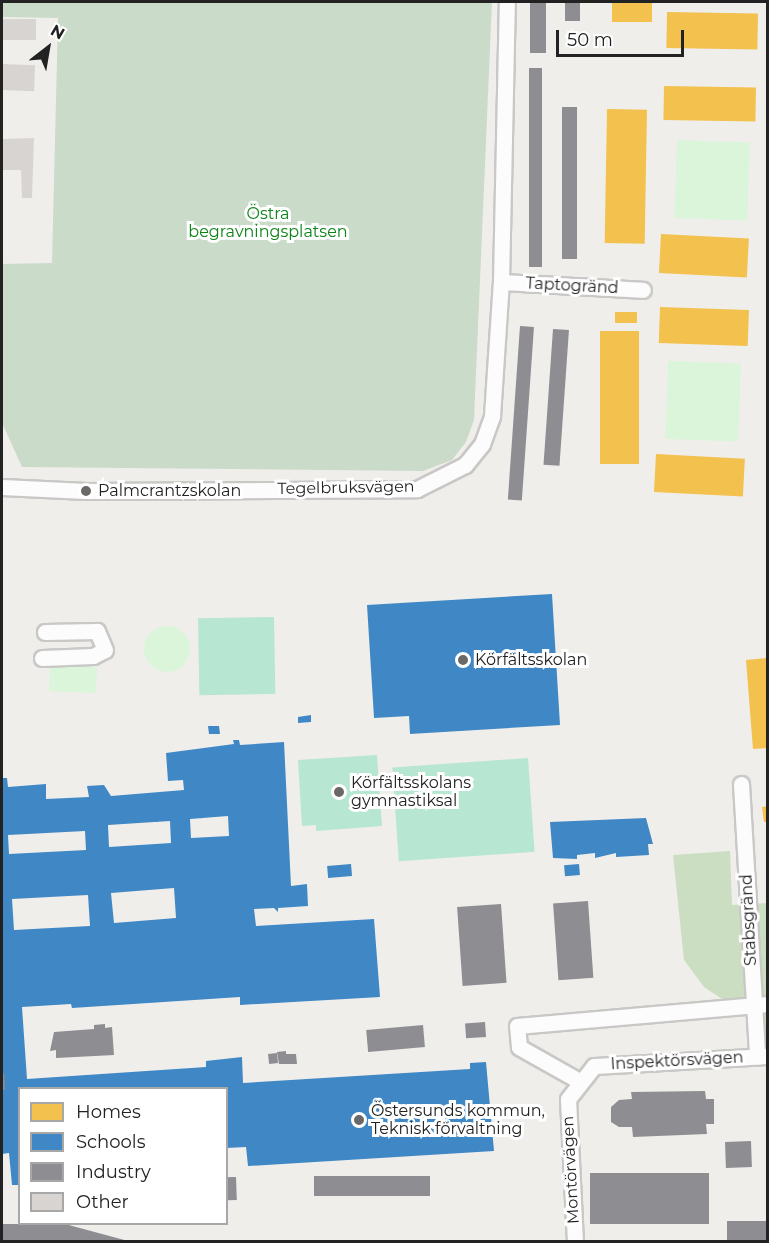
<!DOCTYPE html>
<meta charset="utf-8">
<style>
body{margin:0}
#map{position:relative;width:769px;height:1243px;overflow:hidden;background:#f0eeeb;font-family:Montserrat,sans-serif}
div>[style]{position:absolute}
.forest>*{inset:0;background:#cbdec1}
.cemetery>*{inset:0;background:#cadbca}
.park>*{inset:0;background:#daf5da;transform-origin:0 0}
.round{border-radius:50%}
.pitch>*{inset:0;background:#b7e6d2;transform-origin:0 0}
.homes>*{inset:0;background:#f2c14e;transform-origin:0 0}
.schools>*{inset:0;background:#3f88c5;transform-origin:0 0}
.industry>*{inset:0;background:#8d8d92;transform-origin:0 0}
.building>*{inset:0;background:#d7d4d2;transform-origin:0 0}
.roads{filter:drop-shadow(2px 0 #c9c8c7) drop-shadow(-2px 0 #c9c8c7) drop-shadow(0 2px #c9c8c7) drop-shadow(0 -2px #c9c8c7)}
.street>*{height:15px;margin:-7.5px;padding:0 7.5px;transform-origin:7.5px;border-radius:7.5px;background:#fdfcfc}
.dots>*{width:16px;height:16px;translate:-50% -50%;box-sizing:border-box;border:3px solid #fff;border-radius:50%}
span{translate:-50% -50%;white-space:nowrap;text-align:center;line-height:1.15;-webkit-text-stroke:6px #fff;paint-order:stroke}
.park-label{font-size:16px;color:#0c8416}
.street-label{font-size:16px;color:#222}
.poi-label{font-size:16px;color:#222}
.left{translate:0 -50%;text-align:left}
.frame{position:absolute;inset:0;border:3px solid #222;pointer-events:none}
.legend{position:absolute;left:18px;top:1087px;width:210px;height:138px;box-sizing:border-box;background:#fff;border:2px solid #a7a7a7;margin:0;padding:8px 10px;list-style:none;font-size:18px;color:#222}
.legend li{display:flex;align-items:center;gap:12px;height:30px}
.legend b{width:30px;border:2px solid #a7a7a7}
.north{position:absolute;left:18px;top:18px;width:60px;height:60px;-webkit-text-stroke:4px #fff;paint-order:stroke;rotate:31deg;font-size:16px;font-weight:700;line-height:24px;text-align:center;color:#222}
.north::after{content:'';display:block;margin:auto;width:21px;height:27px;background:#222;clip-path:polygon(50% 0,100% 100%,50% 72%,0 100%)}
.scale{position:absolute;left:556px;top:30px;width:128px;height:27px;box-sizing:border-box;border:3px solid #222;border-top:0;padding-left:8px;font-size:18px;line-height:21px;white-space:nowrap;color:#222;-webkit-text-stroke:4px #fff;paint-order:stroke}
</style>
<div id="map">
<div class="forest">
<i style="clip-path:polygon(730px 851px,732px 905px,767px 903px,767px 1029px,704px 987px,684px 960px,673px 855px)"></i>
</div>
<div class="cemetery">
<i style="clip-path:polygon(2px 2px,492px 2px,474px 420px,466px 442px,452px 460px,423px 471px,22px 467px,2px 423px,2px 264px,52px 263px,58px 18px,2px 17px)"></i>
</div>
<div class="park">
<i style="left:677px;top:140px;width:73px;height:78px;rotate:2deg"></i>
<i style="left:668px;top:361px;width:73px;height:78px;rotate:2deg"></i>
<i class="round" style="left:144px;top:626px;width:46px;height:46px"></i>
<i style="left:97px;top:667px;width:26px;height:47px;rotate:92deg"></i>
</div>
<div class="pitch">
<i style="left:274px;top:617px;width:77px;height:76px;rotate:89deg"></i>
<i style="clip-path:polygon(377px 755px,382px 826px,316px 831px,316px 825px,302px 826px,298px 760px)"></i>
<i style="left:528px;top:758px;width:94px;height:136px;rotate:86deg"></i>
</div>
<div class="homes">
<i style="left:612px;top:2px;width:40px;height:20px"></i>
<i style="left:667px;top:12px;width:91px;height:36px;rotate:1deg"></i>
<i style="left:664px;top:86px;width:92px;height:34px;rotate:1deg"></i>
<i style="left:607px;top:109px;width:40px;height:134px;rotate:1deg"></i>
<i style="left:661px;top:234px;width:88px;height:39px;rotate:3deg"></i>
<i style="left:660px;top:307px;width:89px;height:36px;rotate:2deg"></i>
<i style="left:615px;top:312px;width:22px;height:11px"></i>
<i style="left:600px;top:331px;width:39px;height:133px"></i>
<i style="left:656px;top:454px;width:89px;height:38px;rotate:3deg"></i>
<i style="clip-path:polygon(768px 658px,768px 748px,753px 749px,746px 660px)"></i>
<i style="clip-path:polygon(768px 806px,768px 822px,764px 822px,762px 807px)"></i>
</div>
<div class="schools">
<i style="clip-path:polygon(552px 594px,560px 725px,410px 734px,409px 716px,374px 718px,367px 605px)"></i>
<i style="clip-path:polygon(311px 715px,311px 722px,298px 723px,298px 717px)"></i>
<i style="clip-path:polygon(208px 726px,219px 726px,220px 734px,209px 734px)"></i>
<i style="clip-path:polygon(evenodd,233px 740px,239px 740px,240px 745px,284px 742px,291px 886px,307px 884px,308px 906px,278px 908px,278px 912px,274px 908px,254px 909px,256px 926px,374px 919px,380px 997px,240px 1005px,240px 997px,72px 1008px,71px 1004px,22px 1007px,27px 1079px,206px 1067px,206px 1061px,242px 1057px,243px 1083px,470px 1069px,470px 1063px,486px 1062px,494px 1151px,248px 1166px,246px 1147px,226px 1148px,226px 1088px,20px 1088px,20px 1185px,12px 1185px,9px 1153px,2px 1154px,2px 778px,7px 778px,8px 787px,46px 784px,46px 799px,89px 797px,87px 786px,104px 785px,111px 796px,184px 790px,183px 780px,168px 781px,166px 753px,234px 744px,233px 740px,228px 816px,229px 836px,191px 838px,190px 819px,228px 816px,233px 740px,170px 821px,171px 843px,109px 847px,108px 825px,170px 821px,233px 740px,85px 831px,86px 850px,9px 854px,8px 835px,85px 831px,233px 740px,174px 888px,176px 918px,114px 923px,111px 893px,174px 888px,233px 740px,88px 895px,90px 926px,14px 930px,12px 899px,88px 895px)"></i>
<i style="clip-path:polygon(646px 818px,653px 844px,648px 844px,649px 855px,616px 857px,616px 853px,595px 858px,595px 853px,577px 855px,577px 859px,553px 858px,550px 822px)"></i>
<i style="left:351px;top:864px;width:12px;height:24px;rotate:85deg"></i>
<i style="left:579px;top:864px;width:11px;height:15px;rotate:85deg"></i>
</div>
<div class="industry">
<i style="left:530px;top:2px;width:16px;height:51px"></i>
<i style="left:565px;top:2px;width:15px;height:19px"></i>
<i style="left:529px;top:68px;width:13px;height:199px"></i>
<i style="left:562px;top:107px;width:15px;height:152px"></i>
<i style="left:520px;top:326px;width:14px;height:174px;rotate:4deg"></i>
<i style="left:553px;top:329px;width:16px;height:136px;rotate:4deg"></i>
<i style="left:588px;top:901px;width:77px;height:35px;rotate:86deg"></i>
<i style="left:501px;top:904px;width:79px;height:44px;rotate:86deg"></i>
<i style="left:485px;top:1022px;width:15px;height:20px;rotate:86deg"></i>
<i style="clip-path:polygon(105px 1024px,105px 1028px,112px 1027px,114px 1055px,56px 1058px,56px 1050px,50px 1051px,54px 1032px,94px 1029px,94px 1025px)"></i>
<i style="left:423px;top:1025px;width:22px;height:57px;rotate:85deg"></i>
<i style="clip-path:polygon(286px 1051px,286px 1054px,296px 1054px,297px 1064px,279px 1064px,277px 1052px)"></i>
<i style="left:277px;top:1053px;width:10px;height:9px;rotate:84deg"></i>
<i style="clip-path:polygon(4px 1073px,5px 1090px,2px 1090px,2px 1074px)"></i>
<i style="clip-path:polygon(705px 1091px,706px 1099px,714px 1099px,714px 1124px,706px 1124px,707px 1134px,633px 1137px,632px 1127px,619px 1127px,611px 1122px,611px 1107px,619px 1100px,632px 1099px,631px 1092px)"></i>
<i style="left:751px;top:1141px;width:26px;height:26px;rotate:88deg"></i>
<i style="left:709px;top:1173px;width:51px;height:119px;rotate:90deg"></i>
<i style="left:430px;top:1176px;width:20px;height:116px;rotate:90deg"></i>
<i style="left:236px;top:1177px;width:23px;height:10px;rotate:88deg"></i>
<i style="left:767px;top:1221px;width:21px;height:40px;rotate:90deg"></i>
<i style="clip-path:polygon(2px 1224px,65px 1224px,128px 1241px,2px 1241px)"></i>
</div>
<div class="building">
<i style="left:2px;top:19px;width:34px;height:21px"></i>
<i style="left:2px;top:64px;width:33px;height:26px;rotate:2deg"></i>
<i style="clip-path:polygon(34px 138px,32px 198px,22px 198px,21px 170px,2px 170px,2px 139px)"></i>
</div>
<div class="roads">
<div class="street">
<i style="left:501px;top:282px;width:142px;rotate:3.2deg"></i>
<i style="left:2px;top:487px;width:84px;rotate:2.7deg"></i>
<i style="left:86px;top:491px;width:331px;rotate:-0.3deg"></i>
<i style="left:417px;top:489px;width:54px;rotate:-26.6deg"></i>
<i style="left:465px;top:465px;width:27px;rotate:-51deg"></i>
<i style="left:482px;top:444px;width:30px;rotate:-70deg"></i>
<i style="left:492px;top:416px;width:134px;rotate:-86.2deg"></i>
<i style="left:501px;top:282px;width:280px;rotate:-88.8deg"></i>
<i style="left:42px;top:658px;width:51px;rotate:-2.2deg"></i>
<i style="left:93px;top:656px;width:13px;rotate:-27deg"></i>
<i style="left:105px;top:650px;width:21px;rotate:-113deg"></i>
<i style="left:97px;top:631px;width:52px;rotate:178.9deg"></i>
<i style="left:741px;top:784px;width:273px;rotate:86.6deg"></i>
<i style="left:581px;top:1082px;width:71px;rotate:-150.6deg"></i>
<i style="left:519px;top:1047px;width:21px;rotate:-95deg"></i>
<i style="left:517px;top:1026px;width:252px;rotate:-5deg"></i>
<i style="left:575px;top:1242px;width:143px;rotate:-92.8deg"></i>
<i style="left:568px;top:1099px;width:42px;rotate:-51.8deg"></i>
<i style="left:594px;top:1066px;width:174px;rotate:-3.3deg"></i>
</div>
</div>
<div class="dots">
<i style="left:86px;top:491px;background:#6a6968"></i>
<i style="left:463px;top:660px;background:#6a6968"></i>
<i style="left:339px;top:792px;background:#6a6968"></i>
<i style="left:359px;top:1120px;background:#6a6968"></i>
</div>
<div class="park-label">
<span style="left:268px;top:223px">Östra<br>begravningsplatsen</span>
</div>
<div class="street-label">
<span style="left:572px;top:286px;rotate:3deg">Taptogränd</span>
<span style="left:346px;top:488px;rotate:-1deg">Tegelbruksvägen</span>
<span style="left:749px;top:920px;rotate:-93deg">Stabsgränd</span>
<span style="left:677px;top:1061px;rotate:-3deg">Inspektörsvägen</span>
<span style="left:571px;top:1170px;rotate:-93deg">Montörvägen</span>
</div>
<div class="poi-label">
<span class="left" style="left:98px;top:491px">Palmcrantzskolan</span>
<span class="left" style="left:475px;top:660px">Körfältsskolan</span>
<span class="left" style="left:351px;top:792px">Körfältsskolans<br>gymnastiksal</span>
<span class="left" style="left:371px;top:1120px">Östersunds kommun,<br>Teknisk förvaltning</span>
</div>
<div class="frame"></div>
<ul class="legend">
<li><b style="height:16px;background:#f2c14e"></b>Homes</li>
<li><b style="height:16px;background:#3f88c5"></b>Schools</li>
<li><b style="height:16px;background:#8d8d92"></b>Industry</li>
<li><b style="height:16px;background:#d7d4d2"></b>Other</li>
</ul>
<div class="north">N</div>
<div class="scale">50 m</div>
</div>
